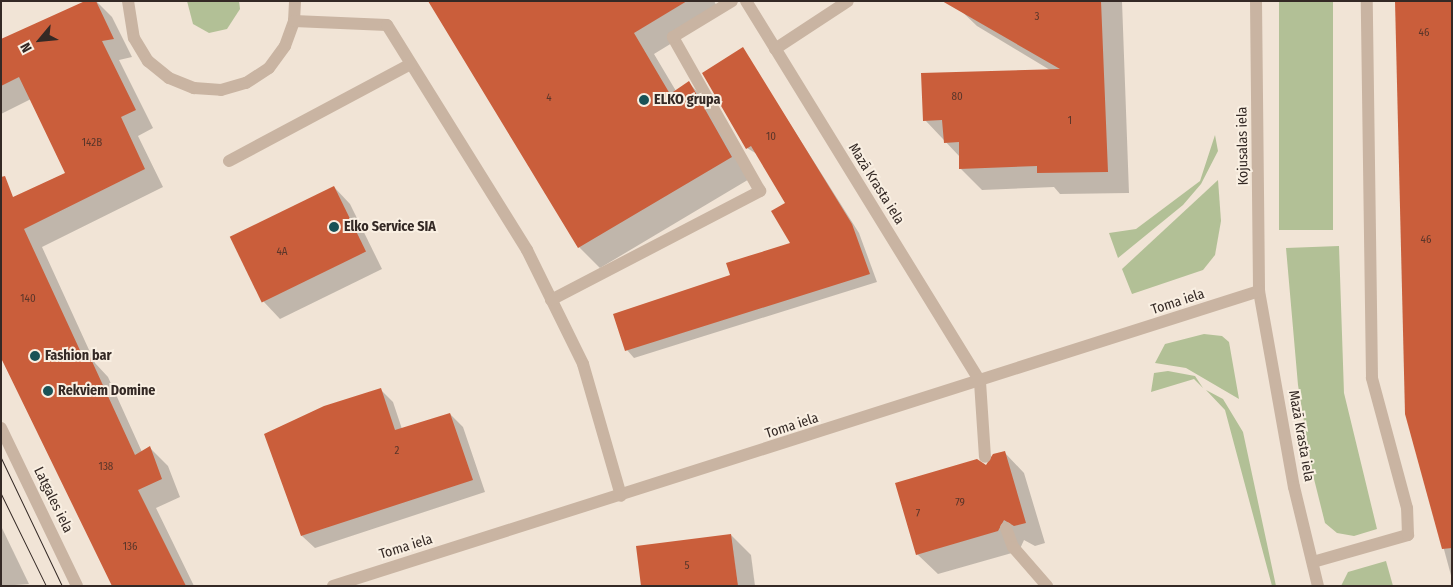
<!DOCTYPE html>
<meta charset="utf-8">
<style>
body{margin:0}
#map{position:relative;width:1453px;height:587px;overflow:hidden;background:#f1e4d6;font-family:"Fira Sans Condensed",sans-serif}
div>[style]{position:absolute}
.green>*{inset:0;background:#b2c096;transform-origin:0 0}
.shadow>*{inset:0;background:#0003}
.building>*{inset:0;background:#ca5e3b;transform-origin:0 0}
.service>*{height:12px;margin:-6px;padding:0 6px;transform-origin:6px;border-radius:6px;background:#c9b4a2}
.minor>*{height:12px;margin:-6px;padding:0 6px;transform-origin:6px;border-radius:6px;background:#c9b4a2}
.tertiary>*{height:12px;margin:-6px;padding:0 6px;transform-origin:6px;border-radius:6px;background:#c9b4a2}
.tram>*{height:1px;margin:-0.5px;padding:0 0.5px;transform-origin:0.5px;border-radius:0.5px;background:#342925}
.dots>*{width:14px;height:14px;translate:-50% -50%;box-sizing:border-box;border:2px solid #f9efe2;border-radius:50%}
span{translate:-50% -50%;white-space:nowrap;text-align:center;line-height:1.15;-webkit-text-stroke:4px #f9efe2;paint-order:stroke}
.number-label{font-size:11px;color:#5a362a}
.number-label span{-webkit-text-stroke-width:0}
.poi-label{font-size:14px;color:#342925;font-weight:700}
.left{translate:0 -50%;text-align:left}
.street-label{font-size:14px;color:#342925}
.frame{position:absolute;inset:0;border:2px solid #342925;pointer-events:none}
.north{position:absolute;left:15px;top:15px;width:50px;height:50px;-webkit-text-stroke:4px #f9efe2;paint-order:stroke;rotate:242deg;font-size:14px;font-weight:700;line-height:20px;text-align:center;color:#342925}
.north::after{content:'';display:block;margin:auto;width:18px;height:22px;background:#342925;clip-path:polygon(50% 0,100% 100%,50% 72%,0 100%)}
</style>
<div id="map">
<div class="green">
<i style="clip-path:polygon(187px 1px,239px 1px,240px 9px,227px 29px,209px 33px,193px 24px)"></i>
<i style="left:1279px;top:1px;width:54px;height:229px"></i>
<i style="clip-path:polygon(1215px 135px,1218px 151px,1201px 184px,1183px 205px,1118px 258px,1109px 233px,1136px 229px,1200px 181px)"></i>
<i style="clip-path:polygon(1218px 180px,1221px 221px,1215px 255px,1203px 270px,1132px 294px,1122px 269px)"></i>
<i style="clip-path:polygon(1339px 246px,1344px 393px,1377px 529px,1354px 536px,1337px 533px,1325px 523px,1312px 471px,1298px 385px,1286px 248px)"></i>
<i style="clip-path:polygon(1204px 334px,1222px 336px,1229px 342px,1239px 399px,1186px 368px,1155px 363px,1165px 344px)"></i>
<i style="clip-path:polygon(1168px 371px,1195px 376px,1203px 388px,1194px 379px,1151px 392px,1154px 373px)"></i>
<i style="clip-path:polygon(1206px 390px,1223px 399px,1243px 432px,1276px 586px,1272px 586px,1225px 410px)"></i>
<i style="clip-path:polygon(1386px 561px,1393px 586px,1341px 586px,1348px 572px)"></i>
</div>
<div class="shadow">
<i style="clip-path:polygon(88px 1px,96px 1px,112px 17px,132px 57px,119px 60px,153px 128px,138px 136px,163px 187px,42px 247px,95px 363px,108px 377px,142px 452px,150px 448px,168px 466px,180px 497px,156px 508px,194px 586px,113px 586px,9px 200px,66px 173px,31px 99px,1px 114px,1px 41px)"></i>
<i style="clip-path:polygon(430px 1px,714px 1px,721px 13px,654px 54px,676px 91px,689px 83px,709px 104px,751px 178px,600px 268px,579px 247px)"></i>
<i style="clip-path:polygon(1122px 1px,1129px 193px,1060px 194px,1054px 187px,982px 190px,960px 168px,960px 157px,925px 120px,1050px 70px,977px 26px,954px 4px)"></i>
<i style="clip-path:polygon(1452px 1px,1452px 579px,1407px 413px)"></i>
<i style="clip-path:polygon(742px 48px,859px 233px,877px 282px,634px 358px,627px 350px,732px 276px,791px 244px,787px 204px,757px 154px,747px 148px)"></i>
<i style="clip-path:polygon(334px 187px,350px 204px,382px 269px,280px 319px,264px 302px,232px 237px)"></i>
<i style="clip-path:polygon(381px 390px,393px 402px,402px 429px,450px 414px,463px 427px,485px 492px,315px 548px,302px 536px)"></i>
<i style="clip-path:polygon(1004px 452px,1024px 473px,1045px 543px,1035px 546px,1024px 540px,1019px 551px,938px 574px,917px 554px,986px 467px)"></i>
<i style="clip-path:polygon(1px 526px,29px 584px,1px 586px)"></i>
<i style="clip-path:polygon(731px 535px,751px 555px,755px 586px,642px 586px)"></i>
</div>
<div class="building">
<i style="clip-path:polygon(85px 1px,96px 1px,114px 39px,102px 41px,136px 110px,121px 117px,145px 169px,24px 229px,84px 359px,90px 357px,135px 455px,150px 446px,162px 479px,138px 490px,186px 586px,112px 586px,1px 358px,1px 177px,5px 176px,13px 197px,65px 173px,19px 77px,1px 86px,1px 39px)"></i>
<i style="clip-path:polygon(428px 1px,687px 1px,634px 33px,670px 94px,689px 81px,732px 157px,578px 248px)"></i>
<i style="clip-path:polygon(942px 1px,1101px 1px,1108px 172px,1037px 173px,1037px 166px,959px 169px,959px 142px,944px 143px,942px 120px,923px 121px,921px 73px,1060px 69px)"></i>
<i style="clip-path:polygon(1395px 1px,1452px 1px,1452px 548px,1442px 549px,1405px 414px)"></i>
<i style="clip-path:polygon(743px 47px,852px 224px,870px 274px,625px 351px,613px 314px,730px 275px,726px 263px,790px 243px,771px 211px,785px 203px,751px 146px,746px 149px,702px 73px)"></i>
<i style="left:334px;top:186px;width:73px;height:116px;rotate:64deg"></i>
<i style="clip-path:polygon(381px 388px,395px 430px,450px 413px,473px 480px,301px 536px,264px 434px,324px 406px)"></i>
<i style="clip-path:polygon(1005px 451px,1026px 523px,1014px 526px,1004px 520px,998px 531px,916px 555px,895px 483px,977px 459px,986px 465px,993px 454px)"></i>
<i style="clip-path:polygon(731px 534px,738px 586px,641px 586px,636px 546px)"></i>
</div>
<div class="service">
<i style="left:128px;top:1px;width:37px;rotate:81deg"></i>
<i style="left:134px;top:38px;width:27px;rotate:59deg"></i>
<i style="left:148px;top:61px;width:27px;rotate:39deg"></i>
<i style="left:169px;top:78px;width:27px;rotate:22deg"></i>
<i style="left:194px;top:88px;width:27px;rotate:4deg"></i>
<i style="left:221px;top:90px;width:26px;rotate:-16deg"></i>
<i style="left:246px;top:83px;width:27px;rotate:-33deg"></i>
<i style="left:269px;top:68px;width:27px;rotate:-54deg"></i>
<i style="left:285px;top:46px;width:27px;rotate:-70deg"></i>
<i style="left:294px;top:21px;width:20px;rotate:-87deg"></i>
<i style="left:294px;top:21px;width:93px;rotate:2.5deg"></i>
<i style="left:387px;top:25px;width:265px;rotate:58.1deg"></i>
<i style="left:527px;top:250px;width:127px;rotate:63.8deg"></i>
<i style="left:583px;top:364px;width:137px;rotate:73.9deg"></i>
<i style="left:775px;top:49px;width:87px;rotate:-33.3deg"></i>
<i style="left:229px;top:161px;width:206px;rotate:-28.1deg"></i>
<i style="left:551px;top:300px;width:236px;rotate:-27.5deg"></i>
<i style="left:760px;top:191px;width:177px;rotate:-119.5deg"></i>
<i style="left:673px;top:37px;width:69px;rotate:-31.4deg"></i>
<i style="left:980px;top:382px;width:75px;rotate:86.2deg"></i>
<i style="left:1006px;top:528px;width:20px;rotate:70deg"></i>
<i style="left:1013px;top:547px;width:52px;rotate:48.9deg"></i>
<i style="left:1313px;top:562px;width:99px;rotate:-15.9deg"></i>
<i style="left:1408px;top:535px;width:27px;rotate:-92deg"></i>
<i style="left:1407px;top:508px;width:135px;rotate:-105.1deg"></i>
<i style="left:1372px;top:378px;width:377px;rotate:-90.8deg"></i>
</div>
<div class="minor">
<i style="left:746px;top:1px;width:447px;rotate:58.4deg"></i>
<i style="left:1256px;top:1px;width:290px;rotate:89.4deg"></i>
<i style="left:1259px;top:291px;width:199px;rotate:79.9deg"></i>
<i style="left:1294px;top:487px;width:102px;rotate:76.4deg"></i>
<i style="left:333px;top:586px;width:972px;rotate:-17.67deg"></i>
</div>
<div class="tertiary">
<i style="left:1px;top:428px;width:175px;rotate:64.3deg"></i>
</div>
<div class="tram">
<i style="left:1px;top:458px;width:142px;rotate:64.5deg"></i>
<i style="left:1px;top:494px;width:102px;rotate:63.9deg"></i>
</div>
<div class="dots">
<i style="left:644px;top:100px;background:#195256"></i>
<i style="left:334px;top:227px;background:#195256"></i>
<i style="left:35px;top:356px;background:#195256"></i>
<i style="left:48px;top:391px;background:#195256"></i>
</div>
<div class="number-label">
<span style="left:1037px;top:17px">3</span>
<span style="left:1424px;top:33px">46</span>
<span style="left:957px;top:97px">80</span>
<span style="left:549px;top:98px">4</span>
<span style="left:1070px;top:121px">1</span>
<span style="left:771px;top:137px">10</span>
<span style="left:92px;top:143px">142B</span>
<span style="left:1426px;top:240px">46</span>
<span style="left:282px;top:252px">4A</span>
<span style="left:28px;top:299px">140</span>
<span style="left:397px;top:451px">2</span>
<span style="left:106px;top:467px">138</span>
<span style="left:960px;top:503px">79</span>
<span style="left:918px;top:514px">7</span>
<span style="left:130px;top:547px">136</span>
<span style="left:687px;top:566px">5</span>
</div>
<div class="poi-label">
<span class="left" style="left:654px;top:100px">ELKO grupa</span>
<span class="left" style="left:344px;top:227px">Elko Service SIA</span>
<span class="left" style="left:45px;top:356px">Fashion bar</span>
<span class="left" style="left:58px;top:391px">Rekviem Domine</span>
</div>
<div class="street-label">
<span style="left:1243px;top:146px;rotate:-91deg">Kojusalas iela</span>
<span style="left:876px;top:184px;rotate:58deg">Mazā Krasta iela</span>
<span style="left:1178px;top:302px;rotate:-18deg">Toma iela</span>
<span style="left:792px;top:426px;rotate:-18deg">Toma iela</span>
<span style="left:1301px;top:436px;rotate:80deg">Mazā Krasta iela</span>
<span style="left:53px;top:500px;rotate:64deg">Latgales iela</span>
<span style="left:406px;top:547px;rotate:-17deg">Toma iela</span>
</div>
<div class="frame"></div>
<div class="north">N</div>
</div>
